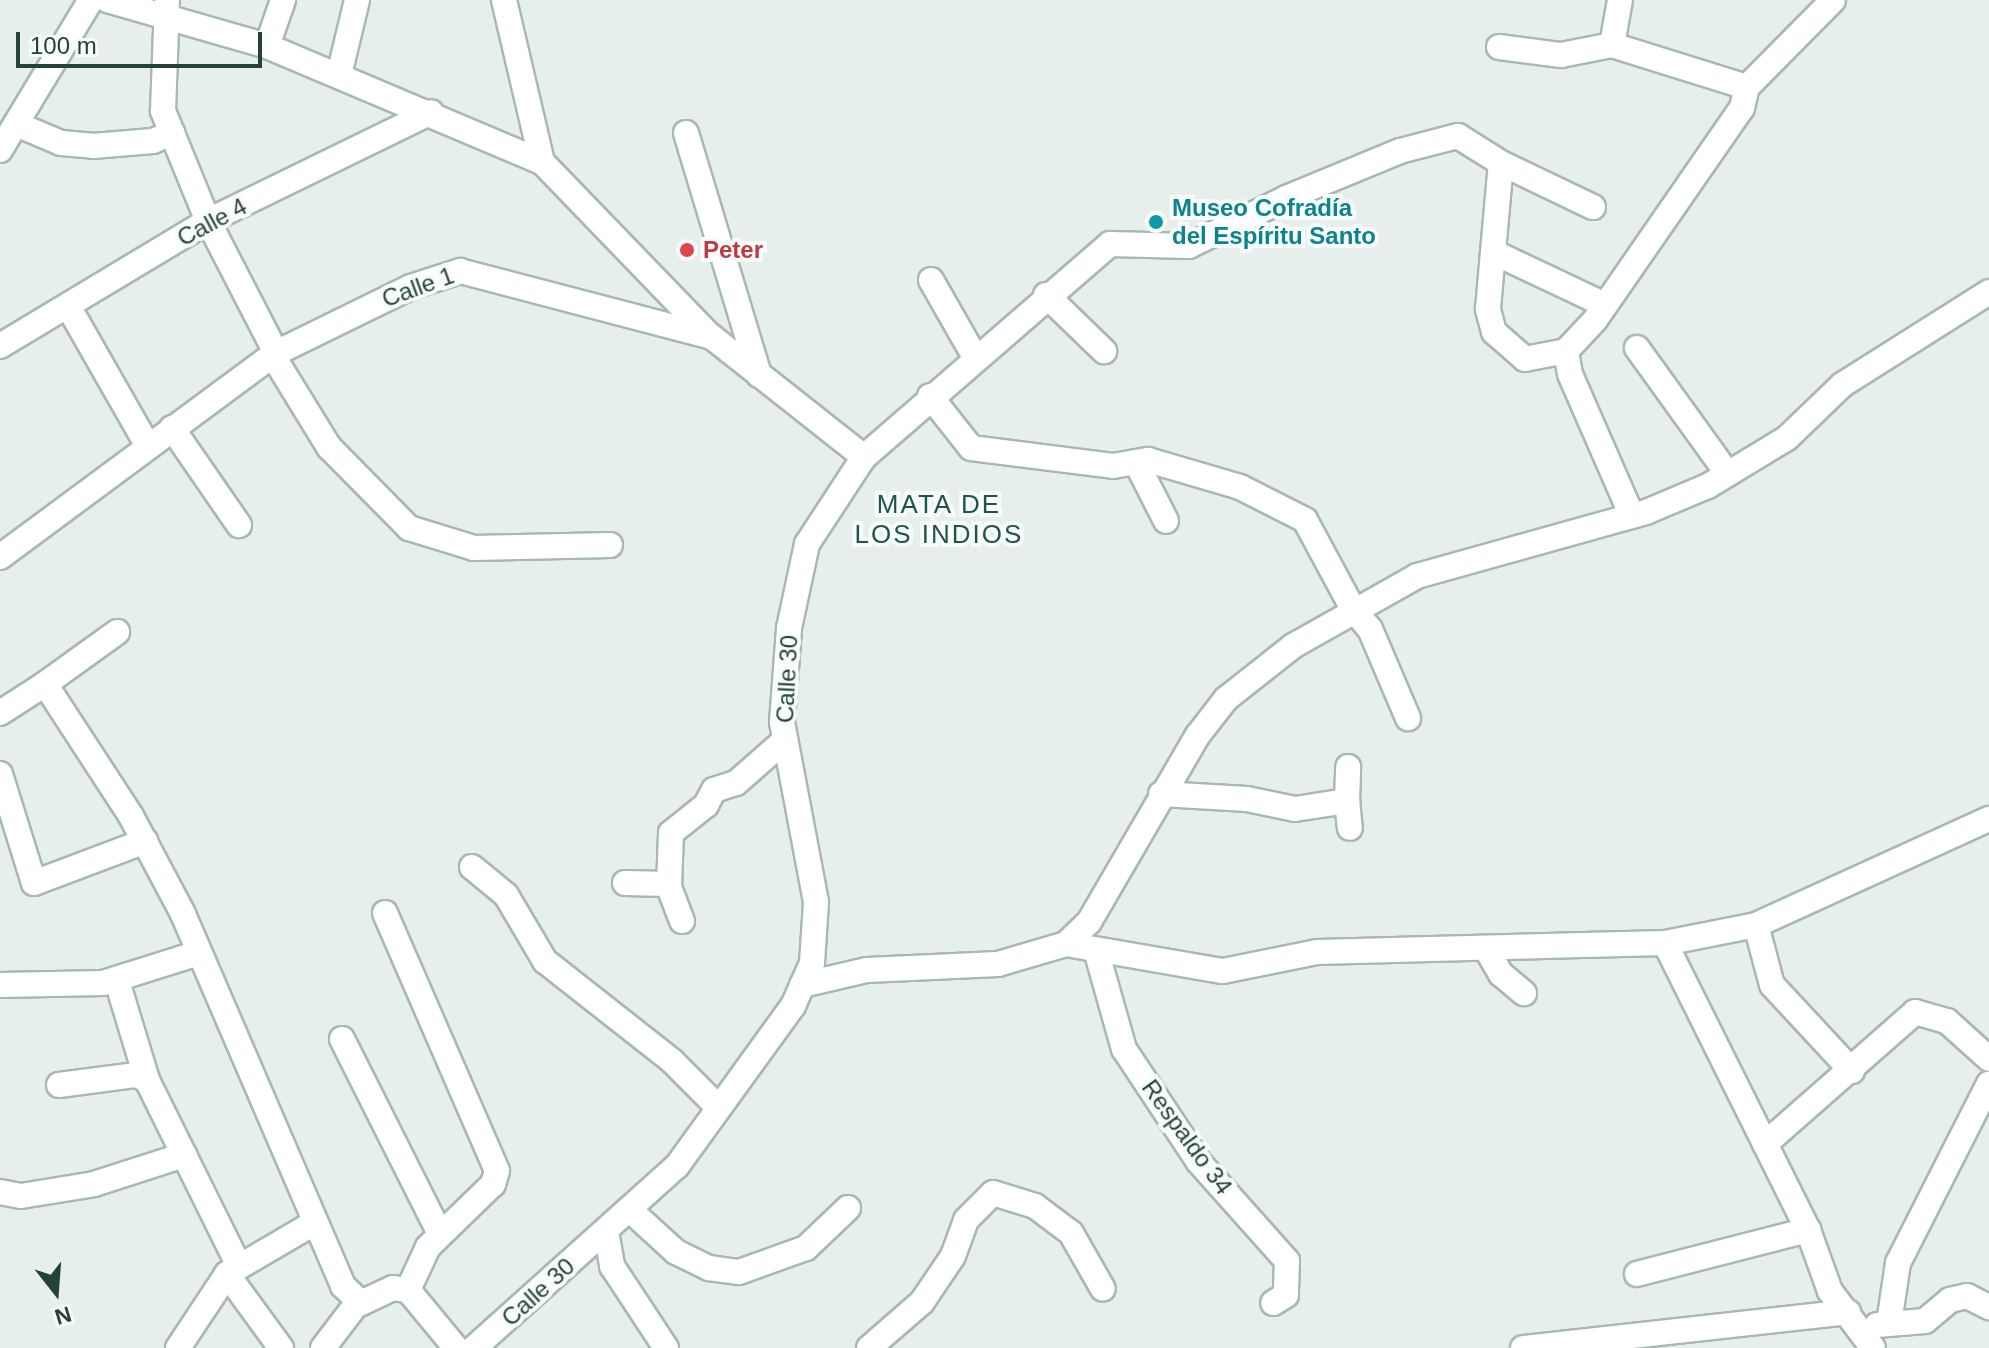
<!DOCTYPE html>
<meta charset="utf-8">
<style>
body{margin:0}
#map{position:relative;width:1989px;height:1348px;overflow:hidden;background:#e6efeb;font-family:Helvetica,sans-serif}
div>[style]{position:absolute}
.roads{filter:drop-shadow(2px 0 #a8b8b2) drop-shadow(-2px 0 #a8b8b2) drop-shadow(0 2px #a8b8b2) drop-shadow(0 -2px #a8b8b2)}
.minor>*{height:24px;margin:-12px;padding:0 12px;transform-origin:12px;border-radius:12px;background:#fff}
.dots>*{width:22px;height:22px;translate:-50% -50%;box-sizing:border-box;border:4px solid #f7fbf9;border-radius:50%}
span{translate:-50% -50%;white-space:nowrap;text-align:center;line-height:1.15;-webkit-text-stroke:8px #f7fbf9;paint-order:stroke}
.culture-label{font-size:24px;color:#0d838f;font-weight:700}
.left{translate:0 -50%;text-align:left}
.street-label{font-size:24px;color:#24423a}
.health-label{font-size:24px;color:#be3a42;font-weight:700}
.neighbourhood-label{font-size:26px;color:#1f5548;letter-spacing:2px}
.north{position:absolute;left:16px;top:1252px;width:80px;height:80px;-webkit-text-stroke:6px #f7fbf9;paint-order:stroke;rotate:163deg;font-size:22px;font-weight:700;line-height:32px;text-align:center;color:#24423a}
.north::after{content:'';display:block;margin:auto;width:28px;height:36px;background:#24423a;clip-path:polygon(50% 0,100% 100%,50% 72%,0 100%)}
.scale{position:absolute;left:16px;top:32px;width:246px;height:36px;box-sizing:border-box;border:4px solid #24423a;border-top:0;padding-left:10px;font-size:24px;line-height:28px;white-space:nowrap;color:#24423a;-webkit-text-stroke:6px #f7fbf9;paint-order:stroke}
</style>
<div id="map">
<div class="roads">
<div class="minor">
<i style="left:107px;top:0;width:166px;rotate:16deg"></i>
<i style="left:267px;top:46px;width:298px;rotate:22.9deg"></i>
<i style="left:542px;top:162px;width:242px;rotate:46deg"></i>
<i style="left:504px;top:0;width:166px;rotate:76.8deg"></i>
<i style="left:167px;top:2px;width:109px;rotate:92.1deg"></i>
<i style="left:163px;top:111px;width:119px;rotate:67.8deg"></i>
<i style="left:208px;top:221px;width:148px;rotate:62.7deg"></i>
<i style="left:1612px;top:45px;width:46px;rotate:-79.9deg"></i>
<i style="left:267px;top:46px;width:49px;rotate:-70.8deg"></i>
<i style="left:1499px;top:47px;width:63px;rotate:7.4deg"></i>
<i style="left:1561px;top:55px;width:52px;rotate:-11.1deg"></i>
<i style="left:1612px;top:45px;width:141px;rotate:17.3deg"></i>
<i style="left:339px;top:75px;width:77px;rotate:-76.5deg"></i>
<i style="left:16px;top:124px;width:49px;rotate:22.9deg"></i>
<i style="left:61px;top:143px;width:32px;rotate:5deg"></i>
<i style="left:93px;top:146px;width:60px;rotate:-4.8deg"></i>
<i style="left:153px;top:141px;width:21px;rotate:-23deg"></i>
<i style="left:686px;top:133px;width:253px;rotate:73.2deg"></i>
<i style="left:0;top:150px;width:175px;rotate:-58.8deg"></i>
<i style="left:1493px;top:252px;width:89px;rotate:-84.9deg"></i>
<i style="left:1501px;top:163px;width:102px;rotate:25.6deg"></i>
<i style="left:931px;top:280px;width:89px;rotate:60.3deg"></i>
<i style="left:1046px;top:295px;width:81px;rotate:44deg"></i>
<i style="left:68px;top:306px;width:161px;rotate:60.3deg"></i>
<i style="left:0;top:346px;width:243px;rotate:-31deg"></i>
<i style="left:208px;top:221px;width:248px;rotate:-26deg"></i>
<i style="left:1637px;top:348px;width:155px;rotate:54.2deg"></i>
<i style="left:1566px;top:351px;width:42px;rotate:169deg"></i>
<i style="left:1525px;top:359px;width:41px;rotate:-138.9deg"></i>
<i style="left:1494px;top:332px;width:24px;rotate:-105deg"></i>
<i style="left:1488px;top:309px;width:57px;rotate:-85deg"></i>
<i style="left:1493px;top:252px;width:124px;rotate:25.3deg"></i>
<i style="left:273px;top:356px;width:107px;rotate:58.4deg"></i>
<i style="left:329px;top:447px;width:114px;rotate:45.4deg"></i>
<i style="left:409px;top:528px;width:68px;rotate:17.1deg"></i>
<i style="left:474px;top:548px;width:136px;rotate:-1.3deg"></i>
<i style="left:930px;top:396px;width:66px;rotate:51.7deg"></i>
<i style="left:971px;top:448px;width:143px;rotate:7.2deg"></i>
<i style="left:1113px;top:466px;width:36px;rotate:-10deg"></i>
<i style="left:1148px;top:460px;width:96px;rotate:16.4deg"></i>
<i style="left:1240px;top:487px;width:73px;rotate:26.9deg"></i>
<i style="left:1305px;top:520px;width:101px;rotate:61.7deg"></i>
<i style="left:1353px;top:609px;width:26px;rotate:50deg"></i>
<i style="left:1370px;top:629px;width:97px;rotate:66.9deg"></i>
<i style="left:172px;top:428px;width:118px;rotate:55.4deg"></i>
<i style="left:1136px;top:462px;width:66px;rotate:63deg"></i>
<i style="left:1632px;top:516px;width:155px;rotate:-113.6deg"></i>
<i style="left:1570px;top:374px;width:23px;rotate:-100deg"></i>
<i style="left:1566px;top:351px;width:42px;rotate:-46.9deg"></i>
<i style="left:1595px;top:320px;width:258px;rotate:-55.3deg"></i>
<i style="left:1742px;top:108px;width:22px;rotate:-77deg"></i>
<i style="left:1747px;top:87px;width:122px;rotate:-45.3deg"></i>
<i style="left:0;top:557px;width:343px;rotate:-36.5deg"></i>
<i style="left:276px;top:353px;width:150px;rotate:-26.1deg"></i>
<i style="left:411px;top:287px;width:52px;rotate:-18.1deg"></i>
<i style="left:460px;top:271px;width:260px;rotate:14.7deg"></i>
<i style="left:712px;top:337px;width:194px;rotate:38.3deg"></i>
<i style="left:45px;top:684px;width:89px;rotate:-35.8deg"></i>
<i style="left:0;top:713px;width:54px;rotate:-32.8deg"></i>
<i style="left:45px;top:684px;width:158px;rotate:56.9deg"></i>
<i style="left:131px;top:816px;width:111px;rotate:62deg"></i>
<i style="left:183px;top:914px;width:405px;rotate:66.7deg"></i>
<i style="left:343px;top:1286px;width:25px;rotate:43deg"></i>
<i style="left:361px;top:1303px;width:35px;rotate:-25deg"></i>
<i style="left:393px;top:1288px;width:15px;rotate:8deg"></i>
<i style="left:408px;top:1290px;width:75px;rotate:50.4deg"></i>
<i style="left:0;top:774px;width:114px;rotate:72.7deg"></i>
<i style="left:34px;top:883px;width:119px;rotate:-20.7deg"></i>
<i style="left:1161px;top:794px;width:86px;rotate:3.3deg"></i>
<i style="left:1247px;top:799px;width:49px;rotate:11.8deg"></i>
<i style="left:1295px;top:809px;width:53px;rotate:-8.7deg"></i>
<i style="left:1347px;top:801px;width:27px;rotate:84deg"></i>
<i style="left:1347px;top:801px;width:34px;rotate:-88deg"></i>
<i style="left:472px;top:867px;width:44px;rotate:39.5deg"></i>
<i style="left:506px;top:895px;width:77px;rotate:59.4deg"></i>
<i style="left:545px;top:961px;width:162px;rotate:38.2deg"></i>
<i style="left:672px;top:1061px;width:66px;rotate:45deg"></i>
<i style="left:625px;top:883px;width:44px;rotate:1.3deg"></i>
<i style="left:385px;top:913px;width:281px;rotate:66.5deg"></i>
<i style="left:497px;top:1171px;width:14px;rotate:107deg"></i>
<i style="left:493px;top:1184px;width:91px;rotate:135.9deg"></i>
<i style="left:428px;top:1247px;width:47px;rotate:114.9deg"></i>
<i style="left:682px;top:921px;width:36px;rotate:-111deg"></i>
<i style="left:669px;top:887px;width:54px;rotate:-87.9deg"></i>
<i style="left:671px;top:833px;width:45px;rotate:-38.7deg"></i>
<i style="left:706px;top:805px;width:17px;rotate:-62deg"></i>
<i style="left:714px;top:790px;width:23px;rotate:-18deg"></i>
<i style="left:736px;top:783px;width:65px;rotate:-41.3deg"></i>
<i style="left:1665px;top:943px;width:321px;rotate:63.5deg"></i>
<i style="left:1808px;top:1230px;width:65px;rotate:70.2deg"></i>
<i style="left:1830px;top:1291px;width:71px;rotate:53deg"></i>
<i style="left:1066px;top:944px;width:159px;rotate:9.8deg"></i>
<i style="left:1223px;top:971px;width:96px;rotate:-11.4deg"></i>
<i style="left:1317px;top:952px;width:348px;rotate:-1.5deg"></i>
<i style="left:1665px;top:943px;width:93px;rotate:-11.2deg"></i>
<i style="left:1096px;top:950px;width:103px;rotate:74.2deg"></i>
<i style="left:1124px;top:1049px;width:134px;rotate:56.5deg"></i>
<i style="left:1198px;top:1161px;width:134px;rotate:48.3deg"></i>
<i style="left:1287px;top:1261px;width:34px;rotate:92deg"></i>
<i style="left:1286px;top:1295px;width:15px;rotate:148deg"></i>
<i style="left:1487px;top:950px;width:28px;rotate:60deg"></i>
<i style="left:1501px;top:974px;width:30px;rotate:40deg"></i>
<i style="left:117px;top:981px;width:103px;rotate:73.1deg"></i>
<i style="left:0;top:985px;width:103px;rotate:-1.1deg"></i>
<i style="left:103px;top:983px;width:101px;rotate:-17.4deg"></i>
<i style="left:802px;top:985px;width:67px;rotate:-13deg"></i>
<i style="left:867px;top:970px;width:131px;rotate:-2.6deg"></i>
<i style="left:998px;top:964px;width:71px;rotate:-16.4deg"></i>
<i style="left:1066px;top:944px;width:32px;rotate:-44deg"></i>
<i style="left:1089px;top:922px;width:216px;rotate:-59.8deg"></i>
<i style="left:1198px;top:735px;width:46px;rotate:-52.1deg"></i>
<i style="left:1226px;top:699px;width:85px;rotate:-38.3deg"></i>
<i style="left:1293px;top:646px;width:142px;rotate:-29.4deg"></i>
<i style="left:1417px;top:576px;width:238px;rotate:-15.6deg"></i>
<i style="left:1646px;top:512px;width:67px;rotate:-22.8deg"></i>
<i style="left:1708px;top:486px;width:92px;rotate:-31.3deg"></i>
<i style="left:1787px;top:438px;width:76px;rotate:-43.9deg"></i>
<i style="left:1842px;top:385px;width:174px;rotate:-32.3deg"></i>
<i style="left:342px;top:1039px;width:216px;rotate:63.3deg"></i>
<i style="left:1852px;top:1071px;width:117px;rotate:-132.9deg"></i>
<i style="left:1772px;top:985px;width:62px;rotate:-104.9deg"></i>
<i style="left:1756px;top:925px;width:256px;rotate:-24.5deg"></i>
<i style="left:59px;top:1085px;width:78px;rotate:-7.4deg"></i>
<i style="left:136px;top:1075px;width:12px;rotate:24deg"></i>
<i style="left:147px;top:1080px;width:205px;rotate:63.7deg"></i>
<i style="left:1765px;top:1144px;width:200px;rotate:-41.3deg"></i>
<i style="left:1915px;top:1012px;width:33px;rotate:16deg"></i>
<i style="left:1947px;top:1021px;width:57px;rotate:42.1deg"></i>
<i style="left:0;top:1192px;width:21px;rotate:11deg"></i>
<i style="left:21px;top:1196px;width:74px;rotate:-9.3deg"></i>
<i style="left:94px;top:1184px;width:95px;rotate:-17.9deg"></i>
<i style="left:630px;top:1210px;width:62px;rotate:42.4deg"></i>
<i style="left:676px;top:1252px;width:37px;rotate:26deg"></i>
<i style="left:709px;top:1268px;width:30px;rotate:8deg"></i>
<i style="left:739px;top:1272px;width:71px;rotate:-19.7deg"></i>
<i style="left:806px;top:1248px;width:58px;rotate:-43.6deg"></i>
<i style="left:606px;top:1231px;width:36px;rotate:80deg"></i>
<i style="left:612px;top:1266px;width:98px;rotate:56.6deg"></i>
<i style="left:227px;top:1274px;width:92px;rotate:53.9deg"></i>
<i style="left:1637px;top:1274px;width:177px;rotate:-14.4deg"></i>
<i style="left:1889px;top:1323px;width:61px;rotate:-81.5deg"></i>
<i style="left:1898px;top:1263px;width:201px;rotate:-63.1deg"></i>
<i style="left:1877px;top:1325px;width:48px;rotate:-4.8deg"></i>
<i style="left:1925px;top:1321px;width:33px;rotate:-40deg"></i>
<i style="left:1950px;top:1300px;width:17px;rotate:-13deg"></i>
<i style="left:1967px;top:1296px;width:25px;rotate:27deg"></i>
<i style="left:178px;top:1348px;width:89px;rotate:-56.5deg"></i>
<i style="left:227px;top:1274px;width:101px;rotate:-30.4deg"></i>
<i style="left:323px;top:1348px;width:58px;rotate:-52.7deg"></i>
<i style="left:474px;top:1348px;width:273px;rotate:-41.9deg"></i>
<i style="left:677px;top:1166px;width:198px;rotate:-54.1deg"></i>
<i style="left:793px;top:1006px;width:47px;rotate:-66.2deg"></i>
<i style="left:812px;top:963px;width:61px;rotate:-86.2deg"></i>
<i style="left:816px;top:902px;width:183px;rotate:-100.7deg"></i>
<i style="left:782px;top:722px;width:94px;rotate:-85.7deg"></i>
<i style="left:789px;top:628px;width:86px;rotate:-77.9deg"></i>
<i style="left:807px;top:544px;width:104px;rotate:-56.8deg"></i>
<i style="left:864px;top:457px;width:325px;rotate:-40.9deg"></i>
<i style="left:1110px;top:244px;width:79px;rotate:1.5deg"></i>
<i style="left:1189px;top:246px;width:108px;rotate:-26.3deg"></i>
<i style="left:1286px;top:198px;width:123px;rotate:-22.4deg"></i>
<i style="left:1400px;top:151px;width:60px;rotate:-14.5deg"></i>
<i style="left:1458px;top:136px;width:51px;rotate:32.1deg"></i>
<i style="left:869px;top:1348px;width:70px;rotate:-41deg"></i>
<i style="left:922px;top:1302px;width:55px;rotate:-56deg"></i>
<i style="left:953px;top:1256px;width:38px;rotate:-70deg"></i>
<i style="left:966px;top:1220px;width:38px;rotate:-45deg"></i>
<i style="left:993px;top:1193px;width:44px;rotate:17.2deg"></i>
<i style="left:1035px;top:1206px;width:45px;rotate:36.9deg"></i>
<i style="left:1071px;top:1233px;width:64px;rotate:60.3deg"></i>
<i style="left:1523px;top:1348px;width:327px;rotate:-6.3deg"></i>
</div>
</div>
<div class="dots">
<i style="left:1156px;top:222px;background:#0f9aa8"></i>
<i style="left:687px;top:250px;background:#e0444e"></i>
</div>
<div class="culture-label">
<span class="left" style="left:1172px;top:222px">Museo Cofradía<br>del Espíritu Santo</span>
</div>
<div class="street-label">
<span style="left:212px;top:222px;rotate:-28deg">Calle 4</span>
<span style="left:418px;top:287px;rotate:-20deg">Calle 1</span>
<span style="left:787px;top:679px;rotate:-87deg">Calle 30</span>
<span style="left:1187px;top:1137px;rotate:54deg">Respaldo 34</span>
<span style="left:538px;top:1292px;rotate:-42deg">Calle 30</span>
</div>
<div class="health-label">
<span class="left" style="left:703px;top:250px">Peter</span>
</div>
<div class="neighbourhood-label">
<span style="left:939px;top:520px">MATA DE<br>LOS INDIOS</span>
</div>
<div class="north">N</div>
<div class="scale">100 m</div>
</div>
